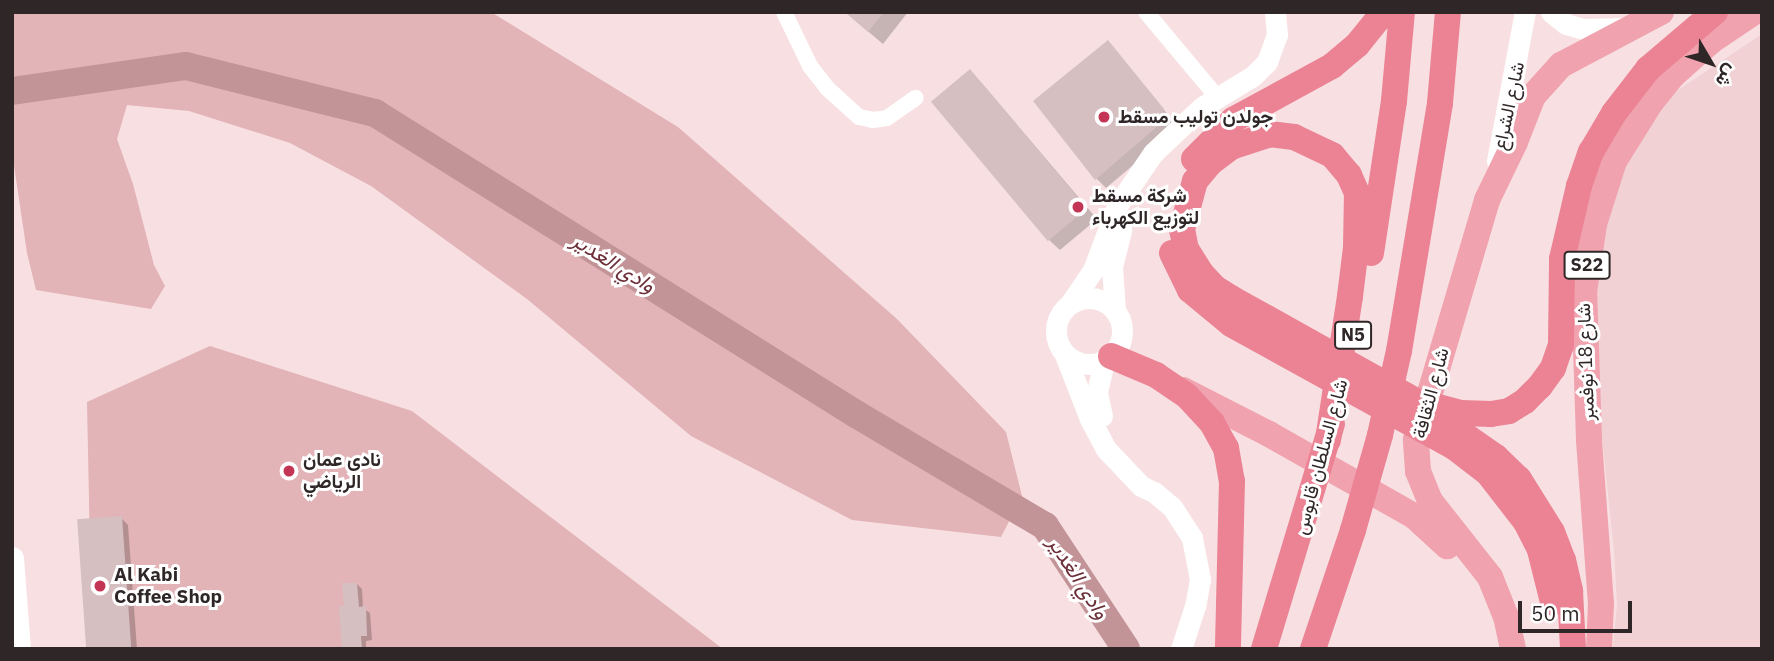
<!DOCTYPE html>
<meta charset="utf-8">
<style>
body{margin:0}
#map{position:relative;width:1774px;height:661px;overflow:hidden;background:#f8e0e2;font-family:"IBM Plex Sans",Vazirmatn,sans-serif}
div>[style]{position:absolute}
.built>*{inset:0;background:#f1d1d3}
.green>*{inset:0;background:#e2b3b7}
.shadow>*{inset:0;background:#0003}
.river>*{height:28px;margin:-14px;padding:0 14px;transform-origin:14px;border-radius:14px;background:#c29397}
.building>*{inset:0;background:#d5bfc0;transform-origin:0 0}
.minor>*{height:16px;margin:-8px;padding:0 8px;transform-origin:8px;border-radius:8px;background:#fff}
.tertiary>*{height:21px;margin:-10.5px;padding:0 10.5px;transform-origin:10.5px;border-radius:10.5px;background:#fff}
.tertiary>.ring{margin:-10.5px;padding:0;box-sizing:content-box;background:none;border:21px solid #fff;border-radius:50%}
.secondary>*{height:23px;margin:-11.5px;padding:0 11.5px;transform-origin:11.5px;border-radius:11.5px;background:#fff}
.primary>*{height:26px;margin:-13px;padding:0 13px;transform-origin:13px;border-radius:13px;background:#f0a2af}
.trunk>*{height:26px;margin:-13px;padding:0 13px;transform-origin:13px;border-radius:13px;background:#eb8394}
.dots>*{width:19px;height:19px;translate:-50% -50%;box-sizing:border-box;border:4px solid #fff;border-radius:50%}
span{translate:-50% -50%;white-space:nowrap;text-align:center;line-height:1.15;-webkit-text-stroke:6px #fff;paint-order:stroke}
.shield-label span{padding:2px 5px;background:#fff;border:2px solid;border-radius:5px;-webkit-text-stroke-width:0}
.shield-label{font-size:18px;color:#2f2727;font-weight:700}
.street-label{font-size:19px;color:#2f2727}
.poi-label{font-size:19px;color:#2f2727;font-weight:700}
.left{translate:0 -50%;text-align:left}
.water-label{font-size:21px;color:#6c2f38;font-style:italic}
.frame{position:absolute;inset:0;border:14px solid #2f2727;pointer-events:none}
.north{position:absolute;left:1676px;top:28px;width:70px;height:70px;-webkit-text-stroke:5px #fff;paint-order:stroke;rotate:129deg;font-size:19px;font-weight:700;line-height:28px;text-align:center;color:#2f2727}
.north::after{content:'';display:block;margin:auto;width:24px;height:32px;background:#2f2727;clip-path:polygon(50% 0,100% 100%,50% 72%,0 100%)}
.scale{position:absolute;left:1518px;top:601px;width:114px;height:32px;box-sizing:border-box;border:4px solid #2f2727;border-top:0;padding-left:9px;font-size:21px;line-height:24px;white-space:nowrap;color:#2f2727;-webkit-text-stroke:5px #fff;paint-order:stroke}
</style>
<div id="map">
<div class="built">
<i style="clip-path:polygon(1762px 34px,1762px 649px,1613px 649px,1617px 604px,1614px 550px,1593px 354px,1595px 242px,1631px 151px,1672px 94px)"></i>
</div>
<div class="green">
<i style="clip-path:polygon(12px 12px,491px 12px,678px 127px,897px 319px,1006px 432px,1022px 496px,1001px 537px,852px 520px,691px 436px,527px 299px,371px 186px,290px 143px,189px 111px,127px 105px,117px 139px,133px 184px,154px 265px,165px 286px,151px 309px,36px 290px,27px 253px,12px 152px)"></i>
<i style="clip-path:polygon(210px 346px,412px 411px,723px 649px,92px 649px,87px 402px)"></i>
</div>
<div class="shadow">
<i style="clip-path:polygon(845px 12px,908px 12px,883px 44px)"></i>
<i style="clip-path:polygon(1117px 52px,1173px 121px,1170px 134px,1106px 188px,1096px 178px)"></i>
<i style="clip-path:polygon(980px 81px,1097px 219px,1060px 250px,1050px 241px)"></i>
<i style="clip-path:polygon(121px 518px,128px 525px,137px 649px,88px 649px)"></i>
<i style="clip-path:polygon(357px 584px,362px 589px,363px 608px,370px 613px,372px 640px,366px 641px,366px 649px,343px 649px,346px 608px)"></i>
</div>
<div class="river">
<i style="left:12px;top:91px;width:176px;rotate:-8.2deg"></i>
<i style="left:186px;top:66px;width:195px;rotate:14deg"></i>
<i style="left:375px;top:113px;width:567px;rotate:32.04deg"></i>
<i style="left:856px;top:414px;width:220px;rotate:30.7deg"></i>
<i style="left:1045px;top:526px;width:147px;rotate:56.6deg"></i>
</div>
<div class="building">
<i style="clip-path:polygon(845px 12px,884px 12px,868px 32px)"></i>
<i style="clip-path:polygon(1108px 40px,1164px 109px,1160px 124px,1095px 180px,1033px 101px)"></i>
<i style="left:970px;top:69px;width:182px;height:51px;rotate:50deg"></i>
<i style="left:122px;top:516px;width:133px;height:45px;rotate:86deg"></i>
<i style="clip-path:polygon(342px 583px,357px 583px,359px 607px,366px 606px,367px 636px,361px 636px,362px 649px,342px 649px,339px 606px,344px 606px)"></i>
</div>
<div class="minor">
<i style="left:784px;top:12px;width:60px;rotate:64.3deg"></i>
<i style="left:810px;top:66px;width:28px;rotate:52deg"></i>
<i style="left:827px;top:88px;width:43px;rotate:42.2deg"></i>
<i style="left:859px;top:117px;width:14px;rotate:12deg"></i>
<i style="left:873px;top:120px;width:14px;rotate:-8deg"></i>
<i style="left:887px;top:118px;width:35px;rotate:-35deg"></i>
<i style="left:1146px;top:12px;width:111px;rotate:50.1deg"></i>
</div>
<div class="tertiary">
<i style="left:1551px;top:12px;width:19px;rotate:39deg"></i>
<i style="left:1566px;top:24px;width:19px;rotate:16deg"></i>
<i style="left:1584px;top:29px;width:46px;rotate:-1.2deg"></i>
<i style="left:1497px;top:161px;width:152px;rotate:-79.4deg"></i>
<i class="ring" style="left:1056px;top:298px;width:45px;height:45px"></i>
<i style="left:1070px;top:304px;width:41px;rotate:-55.9deg"></i>
<i style="left:1093px;top:270px;width:68px;rotate:-69.4deg"></i>
<i style="left:1117px;top:206px;width:64px;rotate:-55.8deg"></i>
<i style="left:1153px;top:153px;width:67px;rotate:-43.2deg"></i>
<i style="left:1202px;top:107px;width:60px;rotate:-31.3deg"></i>
<i style="left:1253px;top:76px;width:20px;rotate:-45deg"></i>
<i style="left:1267px;top:62px;width:29px;rotate:-70deg"></i>
<i style="left:1277px;top:35px;width:23px;rotate:-95deg"></i>
<i style="left:1115px;top:311px;width:44px;rotate:-93.9deg"></i>
<i style="left:1112px;top:267px;width:38px;rotate:-76deg"></i>
<i style="left:1065px;top:355px;width:69px;rotate:68.7deg"></i>
<i style="left:1090px;top:419px;width:34px;rotate:62deg"></i>
<i style="left:1106px;top:449px;width:51px;rotate:46.6deg"></i>
<i style="left:1141px;top:486px;width:14px;rotate:25deg"></i>
<i style="left:1154px;top:492px;width:23px;rotate:40deg"></i>
<i style="left:1172px;top:507px;width:37px;rotate:57deg"></i>
<i style="left:1192px;top:538px;width:42px;rotate:79deg"></i>
<i style="left:1200px;top:579px;width:27px;rotate:100deg"></i>
<i style="left:1195px;top:606px;width:45px;rotate:108deg"></i>
<i style="left:1102px;top:416px;width:25px;rotate:-102deg"></i>
<i style="left:1097px;top:392px;width:32px;rotate:-77deg"></i>
</div>
<div class="secondary">
<i style="left:12px;top:558px;width:91px;rotate:85.6deg"></i>
</div>
<div class="primary">
<i style="left:1183px;top:390px;width:97px;rotate:27.1deg"></i>
<i style="left:1269px;top:434px;width:167px;rotate:29.5deg"></i>
<i style="left:1414px;top:516px;width:45px;rotate:42.3deg"></i>
<i style="left:1513px;top:649px;width:33px;rotate:-102deg"></i>
<i style="left:1506px;top:617px;width:43px;rotate:-111.8deg"></i>
<i style="left:1490px;top:577px;width:97px;rotate:-128.3deg"></i>
<i style="left:1430px;top:501px;width:32px;rotate:-112deg"></i>
<i style="left:1418px;top:471px;width:31px;rotate:-94deg"></i>
<i style="left:1416px;top:440px;width:250px;rotate:-73.5deg"></i>
<i style="left:1487px;top:200px;width:64px;rotate:-64.2deg"></i>
<i style="left:1515px;top:142px;width:49px;rotate:-68.6deg"></i>
<i style="left:1533px;top:96px;width:42px;rotate:-47.9deg"></i>
<i style="left:1561px;top:65px;width:113px;rotate:-27.9deg"></i>
<i style="left:1599px;top:649px;width:45px;rotate:-87.5deg"></i>
<i style="left:1601px;top:604px;width:165px;rotate:-94.2deg"></i>
<i style="left:1589px;top:439px;width:147px;rotate:-91.9deg"></i>
<i style="left:1584px;top:292px;width:69px;rotate:-81.6deg"></i>
<i style="left:1594px;top:224px;width:66px;rotate:-72.4deg"></i>
<i style="left:1614px;top:161px;width:70px;rotate:-57.9deg"></i>
<i style="left:1651px;top:102px;width:35px;rotate:-51deg"></i>
<i style="left:1673px;top:75px;width:51px;rotate:-41.8deg"></i>
<i style="left:1711px;top:41px;width:52px;rotate:-34deg"></i>
</div>
<div class="trunk">
<i style="left:1194px;top:159px;width:55px;rotate:-45deg"></i>
<i style="left:1233px;top:120px;width:113px;rotate:-28.6deg"></i>
<i style="left:1332px;top:66px;width:33px;rotate:-40deg"></i>
<i style="left:1357px;top:45px;width:32px;rotate:-51deg"></i>
<i style="left:1377px;top:20px;width:8px;rotate:-76deg"></i>
<i style="left:1172px;top:253px;width:41px;rotate:64.1deg"></i>
<i style="left:1190px;top:290px;width:53px;rotate:39.7deg"></i>
<i style="left:1231px;top:324px;width:255px;rotate:28.9deg"></i>
<i style="left:1454px;top:447px;width:43px;rotate:37.4deg"></i>
<i style="left:1488px;top:473px;width:62px;rotate:52.2deg"></i>
<i style="left:1526px;top:522px;width:31px;rotate:63deg"></i>
<i style="left:1540px;top:550px;width:54px;rotate:76deg"></i>
<i style="left:1371px;top:253px;width:154px;rotate:-81.4deg"></i>
<i style="left:1394px;top:101px;width:89px;rotate:-84.9deg"></i>
<i style="left:1111px;top:356px;width:49px;rotate:22.9deg"></i>
<i style="left:1156px;top:375px;width:37px;rotate:34deg"></i>
<i style="left:1187px;top:396px;width:37px;rotate:47deg"></i>
<i style="left:1212px;top:423px;width:29px;rotate:61deg"></i>
<i style="left:1226px;top:448px;width:34px;rotate:80deg"></i>
<i style="left:1232px;top:481px;width:168px;rotate:91.4deg"></i>
<i style="left:1431px;top:405px;width:31px;rotate:15deg"></i>
<i style="left:1461px;top:413px;width:30px;rotate:2deg"></i>
<i style="left:1491px;top:414px;width:18px;rotate:-9deg"></i>
<i style="left:1509px;top:411px;width:19px;rotate:-32deg"></i>
<i style="left:1525px;top:401px;width:21px;rotate:-45deg"></i>
<i style="left:1540px;top:386px;width:22px;rotate:-54deg"></i>
<i style="left:1553px;top:368px;width:24px;rotate:-71deg"></i>
<i style="left:1561px;top:345px;width:86px;rotate:-89.3deg"></i>
<i style="left:1562px;top:259px;width:75px;rotate:-76.9deg"></i>
<i style="left:1579px;top:186px;width:36px;rotate:-71deg"></i>
<i style="left:1591px;top:152px;width:45px;rotate:-59.5deg"></i>
<i style="left:1614px;top:113px;width:56px;rotate:-52.3deg"></i>
<i style="left:1648px;top:69px;width:88px;rotate:-40.4deg"></i>
<i style="left:1328px;top:440px;width:146px;rotate:-81.3deg"></i>
<i style="left:1350px;top:296px;width:48px;rotate:-82.9deg"></i>
<i style="left:1356px;top:248px;width:55px;rotate:-89deg"></i>
<i style="left:1357px;top:193px;width:20px;rotate:-114deg"></i>
<i style="left:1349px;top:175px;width:26px;rotate:-130deg"></i>
<i style="left:1332px;top:155px;width:42px;rotate:-154.7deg"></i>
<i style="left:1294px;top:137px;width:23px;rotate:-173deg"></i>
<i style="left:1271px;top:134px;width:42px;rotate:162deg"></i>
<i style="left:1231px;top:147px;width:25px;rotate:143deg"></i>
<i style="left:1211px;top:162px;width:25px;rotate:130deg"></i>
<i style="left:1195px;top:181px;width:50px;rotate:105.2deg"></i>
<i style="left:1182px;top:229px;width:20px;rotate:79deg"></i>
<i style="left:1186px;top:249px;width:28px;rotate:58deg"></i>
<i style="left:1201px;top:273px;width:21px;rotate:47deg"></i>
<i style="left:1215px;top:288px;width:19px;rotate:32deg"></i>
<i style="left:1231px;top:298px;width:90px;rotate:29.1deg"></i>
<i style="left:1310px;top:342px;width:119px;rotate:29.1deg"></i>
<i style="left:1414px;top:400px;width:100px;rotate:34.8deg"></i>
<i style="left:1496px;top:457px;width:32px;rotate:44deg"></i>
<i style="left:1519px;top:479px;width:62px;rotate:58.1deg"></i>
<i style="left:1552px;top:532px;width:30px;rotate:69deg"></i>
<i style="left:1563px;top:560px;width:32px;rotate:77deg"></i>
<i style="left:1570px;top:591px;width:58px;rotate:87deg"></i>
<i style="left:1264px;top:649px;width:235px;rotate:-73.2deg"></i>
<i style="left:1313px;top:649px;width:126px;rotate:-71.4deg"></i>
<i style="left:1353px;top:530px;width:99px;rotate:-74.1deg"></i>
<i style="left:1380px;top:435px;width:86px;rotate:-77.3deg"></i>
<i style="left:1399px;top:351px;width:251px;rotate:-80.6deg"></i>
<i style="left:1440px;top:103px;width:91px;rotate:-85deg"></i>
</div>
<div class="dots">
<i style="left:1104px;top:117px;background:#c43454"></i>
<i style="left:1078px;top:207px;background:#c43454"></i>
<i style="left:289px;top:471px;background:#c43454"></i>
<i style="left:100px;top:586px;background:#c43454"></i>
</div>
<div class="shield-label">
<span style="left:1587px;top:265px">S22</span>
<span style="left:1353px;top:335px">N5</span>
</div>
<div class="street-label">
<span style="left:1509px;top:106px;rotate:-78deg">شارع الشراع</span>
<span style="left:1586px;top:362px;rotate:-92deg">شارع 18 نوفمبر</span>
<span style="left:1431px;top:393px;rotate:-75deg">شارع الثقافة</span>
<span style="left:1321px;top:457px;rotate:-75deg">شارع السلطان قابوس</span>
</div>
<div class="poi-label">
<span class="left" style="left:1118px;top:117px">جولدن توليب مسقط</span>
<span class="left" style="left:1092px;top:207px">شركة مسقط<br>لتوزيع الكهرباء</span>
<span class="left" style="left:303px;top:471px">نادي عمان<br>الرياضي</span>
<span class="left" style="left:114px;top:586px">Al Kabi<br>Coffee Shop</span>
</div>
<div class="water-label">
<span style="left:614px;top:262px;rotate:32deg">وادي الغدير</span>
<span style="left:1079px;top:577px;rotate:57deg">وادي الغدير</span>
</div>
<div class="frame"></div>
<div class="north">ش</div>
<div class="scale">50 m</div>
</div>
